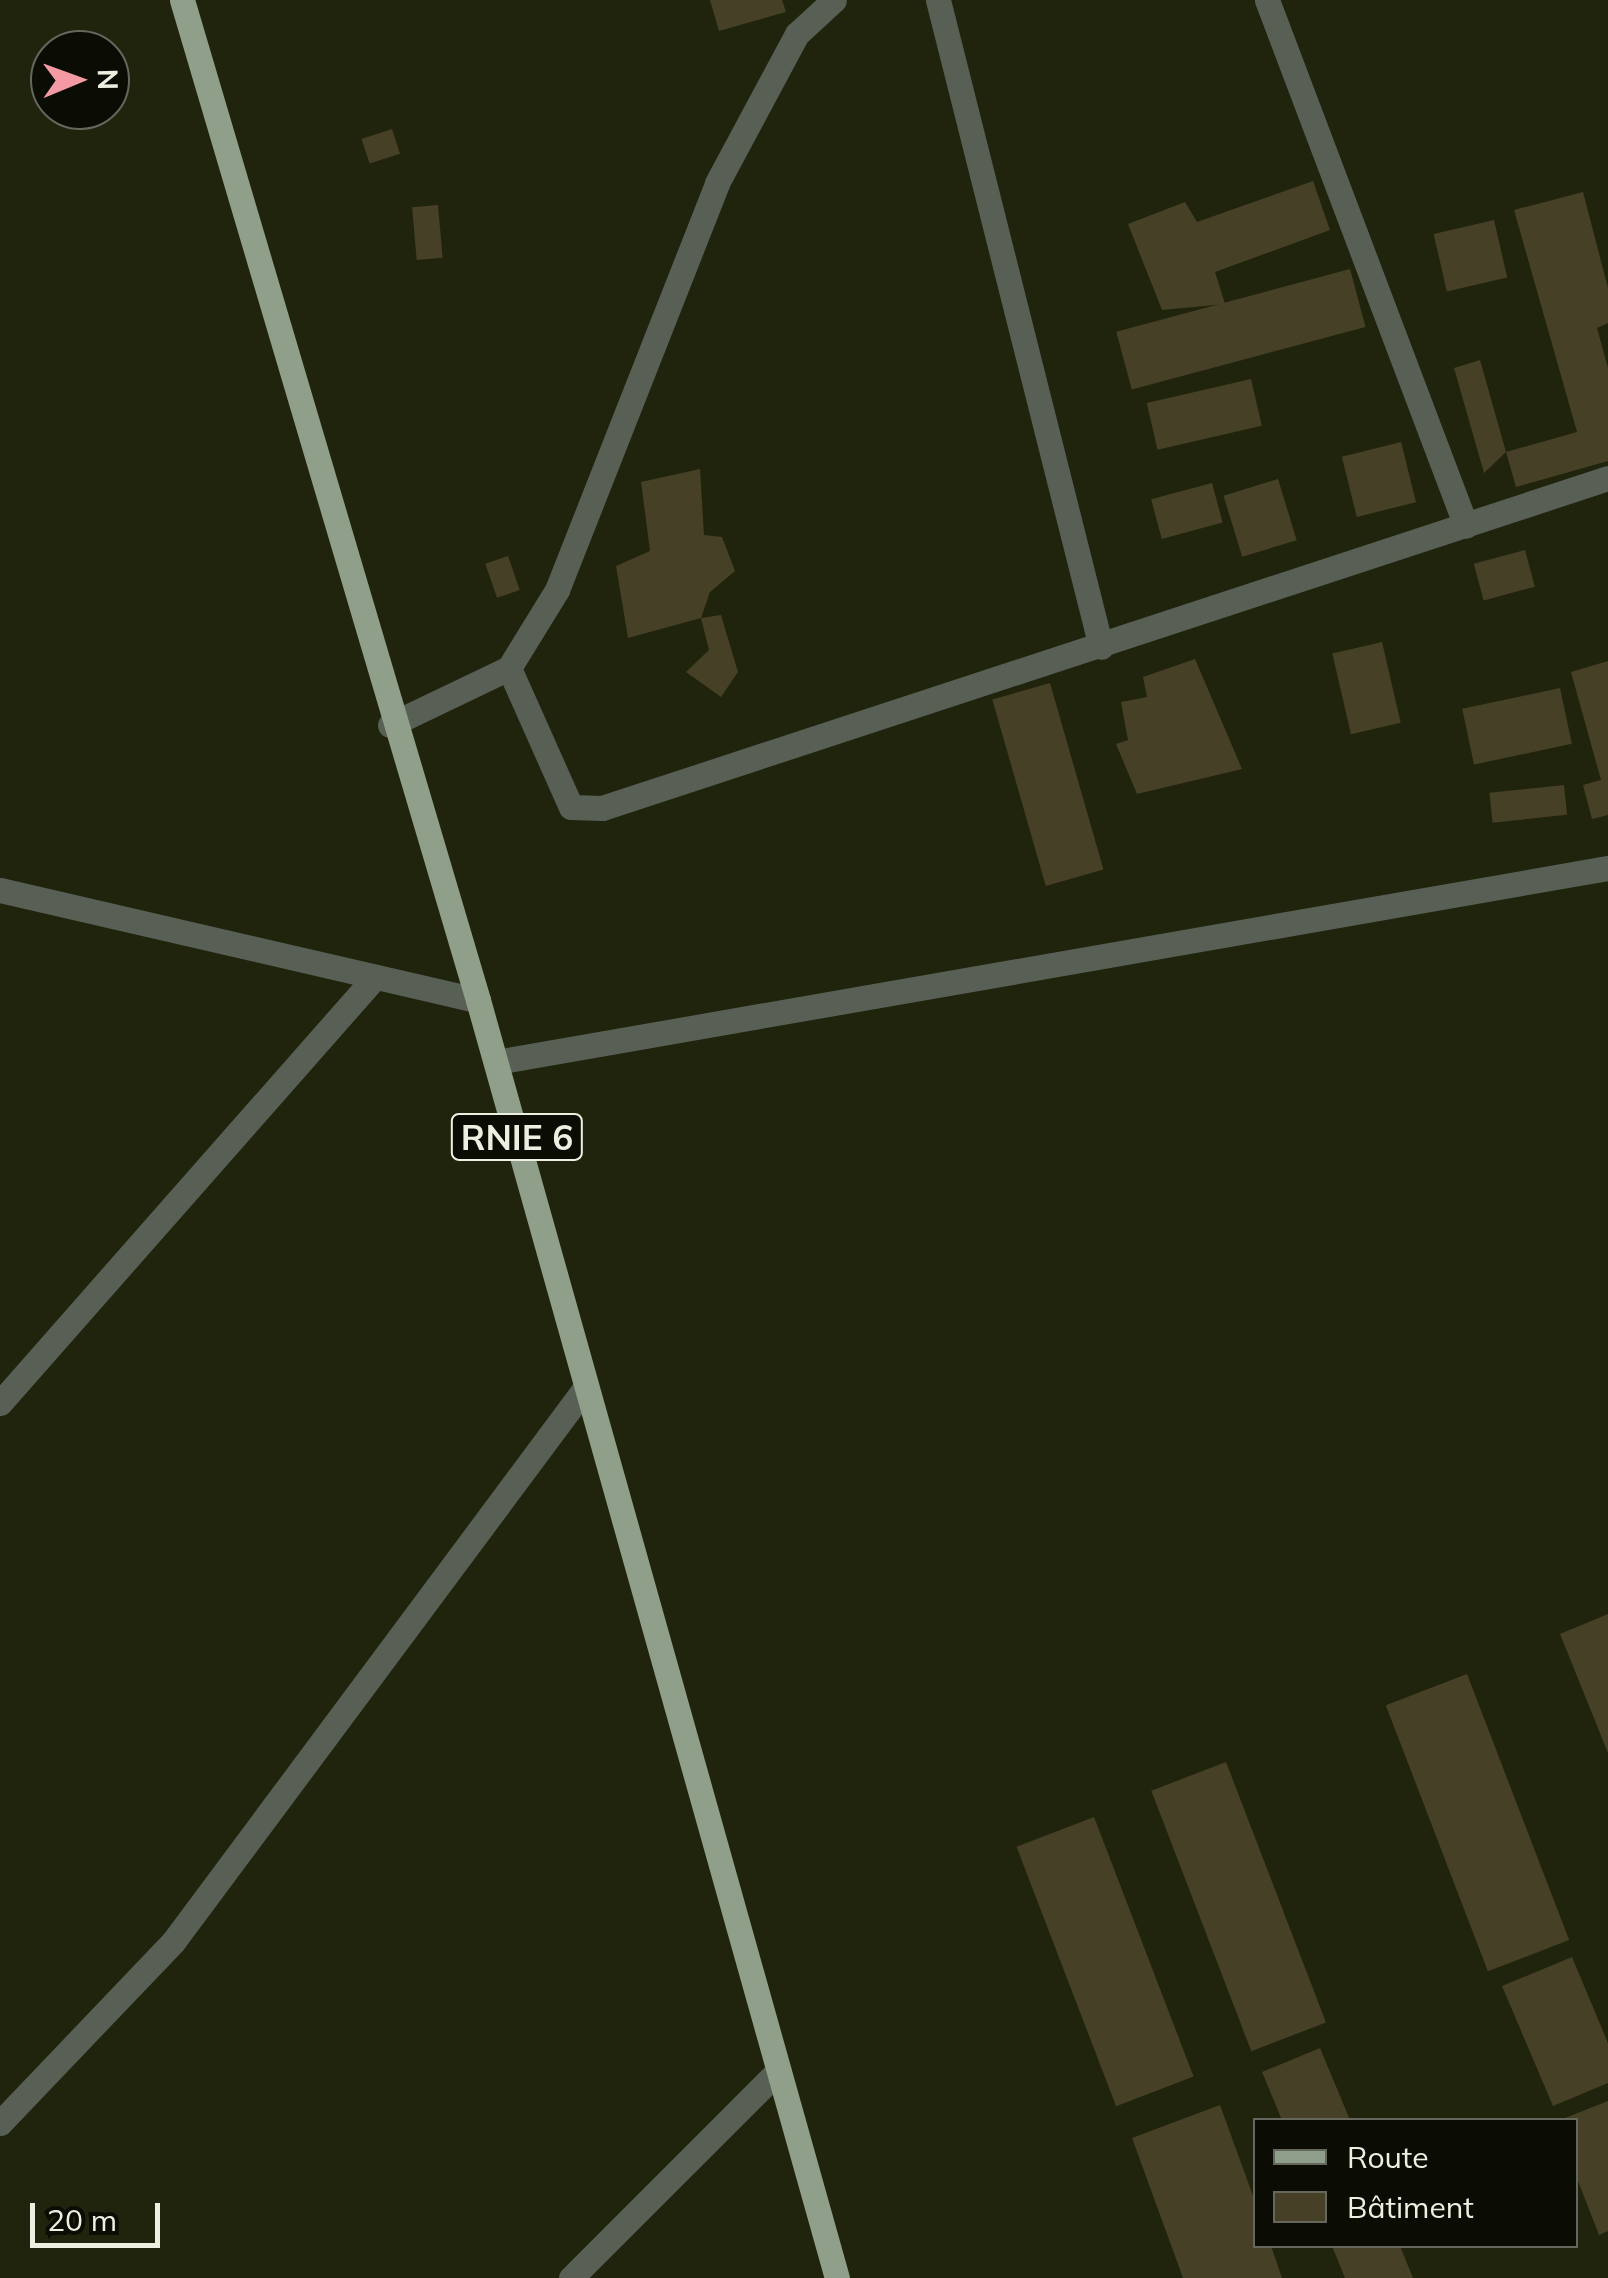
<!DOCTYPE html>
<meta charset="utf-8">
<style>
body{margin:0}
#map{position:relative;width:1608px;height:2278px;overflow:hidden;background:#20240c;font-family:Mulish,sans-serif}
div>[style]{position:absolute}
.building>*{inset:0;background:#464026;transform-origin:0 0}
.street>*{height:25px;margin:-12.5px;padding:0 12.5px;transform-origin:12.5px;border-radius:12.5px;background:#586056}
.primary>*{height:25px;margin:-12.5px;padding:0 12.5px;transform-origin:12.5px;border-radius:12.5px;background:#8f9f8a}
span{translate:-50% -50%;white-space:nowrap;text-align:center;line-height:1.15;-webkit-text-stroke:8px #0b0c04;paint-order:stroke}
.shield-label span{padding:2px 8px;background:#0b0c04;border:2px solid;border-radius:8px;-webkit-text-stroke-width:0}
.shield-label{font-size:35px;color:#edf0e1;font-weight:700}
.legend{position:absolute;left:1253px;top:2118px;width:325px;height:130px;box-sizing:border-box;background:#0b0c04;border:2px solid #65675c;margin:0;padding:12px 18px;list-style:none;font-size:30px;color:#edf0e1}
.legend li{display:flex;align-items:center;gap:20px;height:50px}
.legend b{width:50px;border:2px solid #65675c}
.north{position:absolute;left:30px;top:30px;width:100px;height:100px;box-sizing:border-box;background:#0b0c04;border:2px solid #65675c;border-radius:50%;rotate:89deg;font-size:28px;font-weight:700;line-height:40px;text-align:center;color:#edf0e1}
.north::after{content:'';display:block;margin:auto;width:35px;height:45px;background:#f49aa5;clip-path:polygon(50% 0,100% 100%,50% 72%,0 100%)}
.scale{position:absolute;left:30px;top:2203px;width:130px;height:45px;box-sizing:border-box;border:5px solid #edf0e1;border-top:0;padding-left:12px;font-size:30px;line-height:35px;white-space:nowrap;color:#edf0e1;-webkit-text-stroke:8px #0b0c04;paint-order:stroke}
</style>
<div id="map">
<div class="building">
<i style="clip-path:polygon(710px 0,782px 0,786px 12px,719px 31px)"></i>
<i style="left:392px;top:129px;width:26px;height:32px;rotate:72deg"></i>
<i style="clip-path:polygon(1313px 181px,1330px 230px,1215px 272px,1225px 304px,1162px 310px,1128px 224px,1185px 202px,1197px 222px)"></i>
<i style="clip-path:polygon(1583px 192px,1608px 288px,1608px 323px,1597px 328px,1608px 368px,1608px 461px,1516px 487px,1506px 452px,1484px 473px,1454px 368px,1480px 360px,1506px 452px,1577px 432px,1514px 210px)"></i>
<i style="left:438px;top:205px;width:53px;height:26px;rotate:85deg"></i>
<i style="left:1494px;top:220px;width:59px;height:62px;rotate:77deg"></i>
<i style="left:1350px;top:269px;width:60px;height:242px;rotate:75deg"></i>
<i style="left:1251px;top:379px;width:48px;height:107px;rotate:77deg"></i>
<i style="left:1401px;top:442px;width:62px;height:61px;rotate:76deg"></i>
<i style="clip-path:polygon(700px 469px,704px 535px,722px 537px,735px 571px,710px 592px,701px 618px,628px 638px,616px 566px,650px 551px,641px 482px)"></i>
<i style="left:1278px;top:479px;width:64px;height:57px;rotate:73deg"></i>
<i style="left:1212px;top:483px;width:41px;height:63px;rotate:75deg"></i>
<i style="left:1525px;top:550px;width:38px;height:53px;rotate:75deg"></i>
<i style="left:508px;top:556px;width:36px;height:24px;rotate:71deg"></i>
<i style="clip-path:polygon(721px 615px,738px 672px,721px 697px,686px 672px,709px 650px,701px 618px)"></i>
<i style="left:1382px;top:642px;width:83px;height:51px;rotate:77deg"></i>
<i style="clip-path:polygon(1195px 659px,1242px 769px,1137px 794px,1116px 744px,1128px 740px,1121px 702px,1147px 697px,1143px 677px)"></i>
<i style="clip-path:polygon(1608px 661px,1608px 815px,1592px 819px,1583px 785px,1601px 780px,1571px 672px)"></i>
<i style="left:1050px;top:683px;width:194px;height:60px;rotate:74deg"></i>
<i style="left:1560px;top:688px;width:57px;height:100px;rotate:78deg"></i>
<i style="left:1564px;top:785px;width:30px;height:75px;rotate:84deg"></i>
<i style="clip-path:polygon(1608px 1614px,1608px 1753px,1560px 1634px)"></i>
<i style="left:1467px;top:1674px;width:285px;height:87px;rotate:69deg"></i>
<i style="left:1226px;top:1762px;width:279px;height:80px;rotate:69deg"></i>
<i style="left:1094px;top:1817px;width:278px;height:83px;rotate:69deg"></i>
<i style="clip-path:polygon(1572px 1957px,1608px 2043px,1608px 2083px,1553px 2106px,1502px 1986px)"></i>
<i style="clip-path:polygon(1320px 2048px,1350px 2120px,1282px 2120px,1262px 2072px)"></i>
<i style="clip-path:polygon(1608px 2101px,1608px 2231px,1599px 2235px,1576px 2176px,1576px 2120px,1560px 2120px)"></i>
<i style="clip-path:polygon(1220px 2105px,1256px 2204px,1256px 2246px,1271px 2246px,1282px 2278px,1183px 2278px,1132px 2138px)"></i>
<i style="clip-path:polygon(1332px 2246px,1400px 2246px,1413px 2278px,1345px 2278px)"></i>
</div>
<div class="street">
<i style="left:938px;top:0;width:667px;rotate:75.86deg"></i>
<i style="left:1267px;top:0;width:562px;rotate:69.28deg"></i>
<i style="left:509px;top:668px;width:152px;rotate:66deg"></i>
<i style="left:571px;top:807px;width:31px;rotate:2deg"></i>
<i style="left:602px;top:808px;width:1059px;rotate:-18.16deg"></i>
<i style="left:390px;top:725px;width:132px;rotate:-25.6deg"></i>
<i style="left:509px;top:668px;width:92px;rotate:-58.4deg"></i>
<i style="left:557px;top:590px;width:437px;rotate:-68.5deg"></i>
<i style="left:717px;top:183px;width:169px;rotate:-61.8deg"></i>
<i style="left:797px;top:34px;width:50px;rotate:-42.6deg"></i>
<i style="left:0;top:890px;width:490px;rotate:13deg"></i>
<i style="left:496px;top:1062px;width:1129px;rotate:-9.9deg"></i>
<i style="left:0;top:1403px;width:568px;rotate:-48.64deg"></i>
<i style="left:0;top:2123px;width:250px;rotate:-46.3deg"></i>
<i style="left:173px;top:1942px;width:692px;rotate:-53.35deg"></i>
<i style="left:571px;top:2278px;width:293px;rotate:-45deg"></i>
</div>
<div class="primary">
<i style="left:182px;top:0;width:1043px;rotate:73.51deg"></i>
<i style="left:478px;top:1000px;width:1327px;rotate:74.31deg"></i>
</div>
<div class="shield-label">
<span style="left:517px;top:1137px">RNIE 6</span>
</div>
<ul class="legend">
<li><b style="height:12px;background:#8f9f8a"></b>Route</li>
<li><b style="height:28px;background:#464026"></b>Bâtiment</li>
</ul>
<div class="north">N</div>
<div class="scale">20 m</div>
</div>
